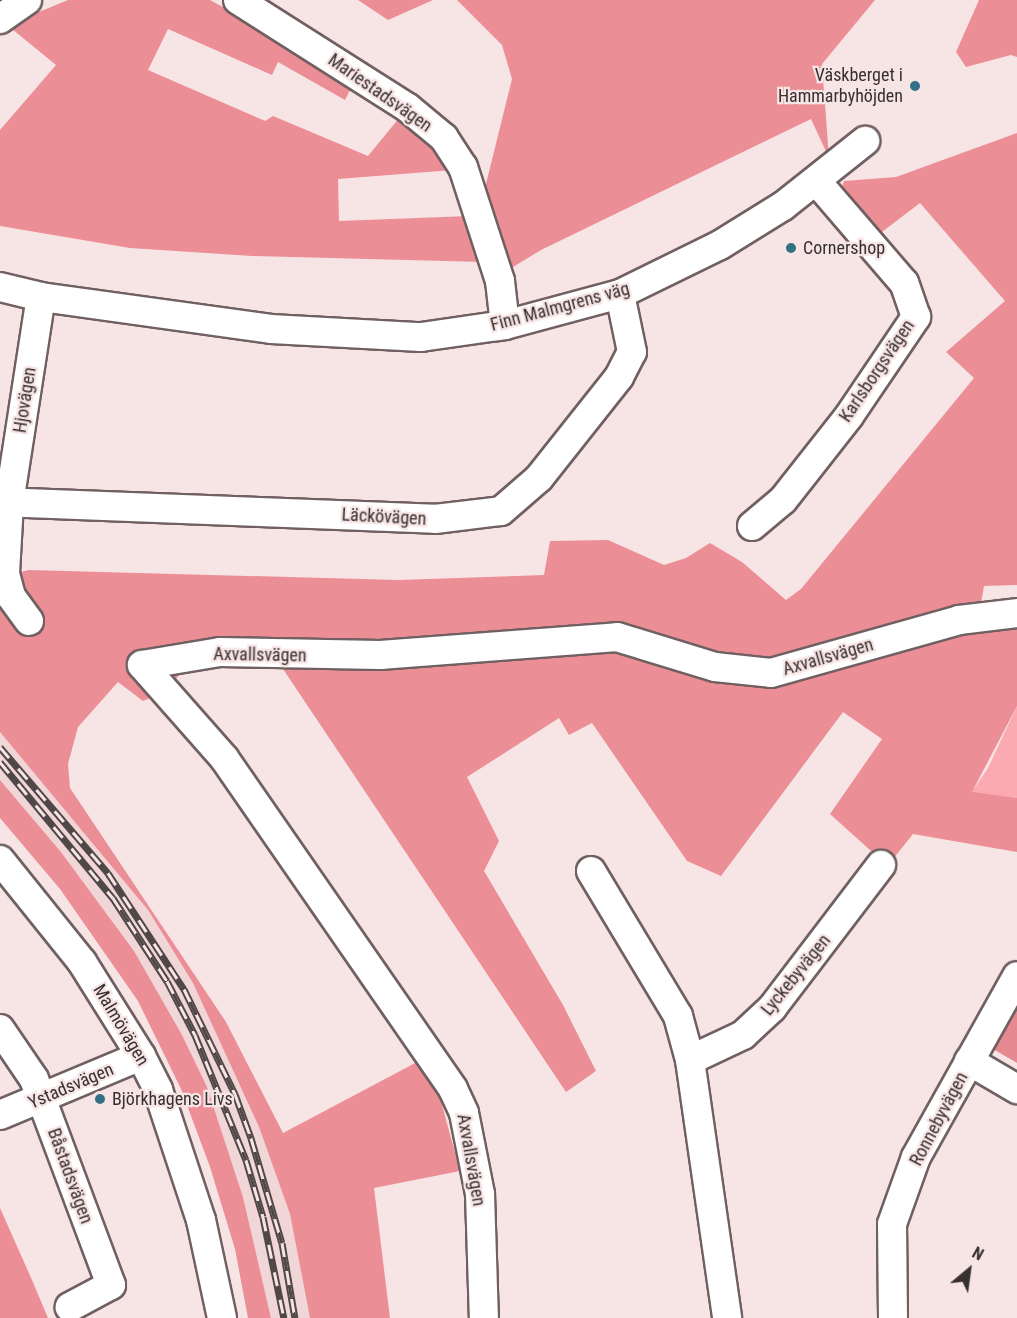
<!DOCTYPE html>
<meta charset="utf-8">
<style>
body{margin:0}
#map{position:relative;width:1017px;height:1318px;overflow:hidden;background:#f7e4e5;font-family:"Roboto Condensed",sans-serif}
div>[style]{position:absolute}
.built>*{inset:0;background:#f1d6d8}
.green>*{inset:0;background:#faaab0}
.forest>*{inset:0;background:#ec8e96}
.water>*{inset:0;background:#e68991}
.roads{filter:drop-shadow(2px 0 #706061) drop-shadow(-2px 0 #706061) drop-shadow(0 2px #706061) drop-shadow(0 -2px #706061)}
.minor>*{height:28px;margin:-14px;padding:0 14px;transform-origin:14px;border-radius:14px;background:#fff}
.rail>*{height:7px;margin-top:-3.5px;transform-origin:0;background:repeating-linear-gradient(90deg,#f7e4e5 0 14px,#504747 0 28px);box-sizing:border-box;border-block:2px solid #504747}
.dots>*{width:16px;height:16px;translate:-50% -50%;box-sizing:border-box;border:3px solid #f7e4e5;border-radius:50%}
span{translate:-50% -50%;white-space:nowrap;text-align:center;line-height:1.15;-webkit-text-stroke:4.5px #f7e4e5;paint-order:stroke}
.poi-label{font-size:18px;color:#373030}
.right{translate:-100% -50%;text-align:right}
.left{translate:0 -50%;text-align:left}
.street-label{font-size:18px;color:#373030}
.north{position:absolute;left:939px;top:1240px;width:60px;height:60px;-webkit-text-stroke:4px #f7e4e5;paint-order:stroke;rotate:29deg;font-size:16px;font-weight:700;line-height:24px;text-align:center;color:#373030}
.north::after{content:'';display:block;margin:auto;width:21px;height:27px;background:#373030;clip-path:polygon(50% 0,100% 100%,50% 72%,0 100%)}
</style>
<div id="map">
<div class="built">
<i style="clip-path:polygon(0 732px,148px 910px,193px 983px,259px 1127px,290px 1214px,310px 1318px,271px 1318px,243px 1197px,207px 1087px,134px 951px,61px 852px,0 780px)"></i>
</div>
<div class="green">
<i style="clip-path:polygon(1017px 706px,1017px 798px,971px 793px,988px 768px)"></i>
</div>
<div class="forest">
<i style="clip-path:polygon(68px 0,210px 0,279px 38px,352px 86px,345px 100px,278px 62px,272px 75px,168px 29px,148px 70px,265px 121px,273px 116px,368px 156px,400px 117px,434px 144px,453px 170px,338px 179px,339px 221px,469px 216px,484px 262px,252px 256px,130px 248px,0 226px,0 130px,56px 65px,12px 29px,34px 14px)"></i>
<i style="clip-path:polygon(358px 0,433px 0,388px 20px)"></i>
<i style="clip-path:polygon(457px 0,875px 0,822px 64px,829px 158px,811px 119px,541px 250px,508px 270px,481px 204px,512px 79px,502px 45px)"></i>
<i style="clip-path:polygon(979px 0,1017px 0,1017px 57px,1011px 55px,966px 67px,956px 52px)"></i>
<i style="clip-path:polygon(1017px 133px,1017px 585px,984px 586px,980px 609px,1017px 617px,1017px 706px,972px 792px,1017px 798px,1017px 852px,913px 834px,893px 859px,880px 859px,830px 814px,882px 739px,843px 712px,721px 876px,687px 861px,592px 723px,569px 735px,559px 718px,467px 777px,499px 841px,484px 871px,563px 1005px,596px 1071px,566px 1092px,275px 657px,184px 669px,166px 691px,143px 701px,118px 682px,78px 727px,68px 764px,70px 788px,226px 1022px,283px 1133px,419px 1061px,439px 1094px,460px 1171px,374px 1188px,390px 1318px,310px 1318px,290px 1214px,259px 1127px,193px 983px,148px 910px,0 732px,0 577px,29px 570px,398px 580px,544px 575px,550px 541px,608px 540px,664px 565px,686px 558px,710px 543px,742px 562px,786px 600px,801px 589px,974px 378px,946px 352px,1005px 301px,920px 203px,874px 238px,839px 197px,844px 181px,896px 177px)"></i>
<i style="clip-path:polygon(0 780px,61px 852px,134px 951px,182px 1035px,207px 1087px,243px 1197px,271px 1318px,248px 1318px,235px 1249px,210px 1167px,181px 1089px,138px 1001px,60px 889px,0 818px)"></i>
<i style="clip-path:polygon(0 1208px,32px 1280px,48px 1318px,0 1318px)"></i>
</div>
<div class="water">
<i style="clip-path:polygon(1017px 1008px,1017px 1063px,993px 1049px)"></i>
</div>
<div class="roads">
<div class="minor">
<i style="left:238px;top:0;width:201px;rotate:32.4deg"></i>
<i style="left:408px;top:108px;width:47px;rotate:39.8deg"></i>
<i style="left:444px;top:138px;width:35px;rotate:57deg"></i>
<i style="left:463px;top:167px;width:120px;rotate:72deg"></i>
<i style="left:500px;top:281px;width:44px;rotate:83.5deg"></i>
<i style="left:0;top:19px;width:33px;rotate:-35deg"></i>
<i style="left:0;top:287px;width:42px;rotate:13.7deg"></i>
<i style="left:41px;top:297px;width:232px;rotate:7.9deg"></i>
<i style="left:271px;top:329px;width:150px;rotate:3.1deg"></i>
<i style="left:421px;top:337px;width:85px;rotate:-8.1deg"></i>
<i style="left:505px;top:325px;width:119px;rotate:-15.1deg"></i>
<i style="left:620px;top:294px;width:111px;rotate:-26.1deg"></i>
<i style="left:720px;top:245px;width:74px;rotate:-31.8deg"></i>
<i style="left:783px;top:206px;width:105px;rotate:-38.4deg"></i>
<i style="left:0;top:502px;width:435px;rotate:2.2deg"></i>
<i style="left:435px;top:519px;width:66px;rotate:-6.9deg"></i>
<i style="left:501px;top:511px;width:50px;rotate:-41deg"></i>
<i style="left:539px;top:478px;width:129px;rotate:-51.6deg"></i>
<i style="left:619px;top:377px;width:28px;rotate:-63deg"></i>
<i style="left:632px;top:352px;width:59px;rotate:-101.7deg"></i>
<i style="left:752px;top:526px;width:40px;rotate:-40deg"></i>
<i style="left:783px;top:500px;width:107px;rotate:-51.8deg"></i>
<i style="left:849px;top:416px;width:120px;rotate:-55.9deg"></i>
<i style="left:916px;top:317px;width:36px;rotate:-109deg"></i>
<i style="left:904px;top:283px;width:133px;rotate:-130.7deg"></i>
<i style="left:29px;top:621px;width:31px;rotate:-126deg"></i>
<i style="left:11px;top:596px;width:24px;rotate:-105deg"></i>
<i style="left:5px;top:573px;width:70px;rotate:-86.7deg"></i>
<i style="left:9px;top:503px;width:208px;rotate:-81.2deg"></i>
<i style="left:142px;top:665px;width:79px;rotate:-9.5deg"></i>
<i style="left:220px;top:652px;width:160px;rotate:1.1deg"></i>
<i style="left:380px;top:655px;width:238px;rotate:-4.3deg"></i>
<i style="left:617px;top:637px;width:102px;rotate:17deg"></i>
<i style="left:715px;top:667px;width:56px;rotate:6.1deg"></i>
<i style="left:771px;top:673px;width:195px;rotate:-15.7deg"></i>
<i style="left:959px;top:620px;width:58px;rotate:-6.9deg"></i>
<i style="left:142px;top:665px;width:124px;rotate:48.6deg"></i>
<i style="left:224px;top:758px;width:402px;rotate:55.3deg"></i>
<i style="left:453px;top:1089px;width:26px;rotate:65deg"></i>
<i style="left:464px;top:1113px;width:83px;rotate:78.8deg"></i>
<i style="left:480px;top:1194px;width:124px;rotate:88.2deg"></i>
<i style="left:0;top:860px;width:131px;rotate:51.2deg"></i>
<i style="left:82px;top:962px;width:111px;rotate:57.9deg"></i>
<i style="left:141px;top:1056px;width:38px;rotate:63deg"></i>
<i style="left:158px;top:1090px;width:137px;rotate:71.7deg"></i>
<i style="left:201px;top:1220px;width:100px;rotate:77.9deg"></i>
<i style="left:591px;top:871px;width:169px;rotate:59deg"></i>
<i style="left:678px;top:1016px;width:46px;rotate:74.7deg"></i>
<i style="left:690px;top:1060px;width:261px;rotate:81.8deg"></i>
<i style="left:0;top:1029px;width:60px;rotate:55.8deg"></i>
<i style="left:34px;top:1079px;width:220px;rotate:69.5deg"></i>
<i style="left:111px;top:1285px;width:47px;rotate:151.8deg"></i>
<i style="left:690px;top:1060px;width:59px;rotate:-25.3deg"></i>
<i style="left:743px;top:1035px;width:40px;rotate:-43deg"></i>
<i style="left:772px;top:1008px;width:180px;rotate:-52.7deg"></i>
<i style="left:969px;top:1061px;width:56px;rotate:30.3deg"></i>
<i style="left:0;top:1115px;width:153px;rotate:-22.7deg"></i>
<i style="left:893px;top:1318px;width:94px;rotate:-90.6deg"></i>
<i style="left:892px;top:1224px;width:71px;rotate:-70.3deg"></i>
<i style="left:916px;top:1157px;width:207px;rotate:-60.8deg"></i>
</div>
</div>
<div class="rail">
<i style="left:0;top:747px;width:166px;rotate:49.4deg"></i>
<i style="left:108px;top:873px;width:139px;rotate:56.8deg"></i>
<i style="left:184px;top:989px;width:117px;rotate:64.1deg"></i>
<i style="left:235px;top:1094px;width:47px;rotate:70deg"></i>
<i style="left:251px;top:1138px;width:109px;rotate:73.6deg"></i>
<i style="left:282px;top:1243px;width:76px;rotate:80.2deg"></i>
<i style="left:0;top:762px;width:177px;rotate:50.3deg"></i>
<i style="left:113px;top:898px;width:99px;rotate:57deg"></i>
<i style="left:167px;top:981px;width:61px;rotate:62.6deg"></i>
<i style="left:195px;top:1035px;width:135px;rotate:67.8deg"></i>
<i style="left:246px;top:1160px;width:59px;rotate:73.4deg"></i>
<i style="left:263px;top:1217px;width:103px;rotate:78.3deg"></i>
</div>
<div class="dots">
<i style="left:915px;top:86px;background:#327086"></i>
<i style="left:791px;top:248px;background:#327086"></i>
<i style="left:100px;top:1099px;background:#327086"></i>
</div>
<div class="poi-label">
<span class="right" style="left:903px;top:86px">Väskberget i<br>Hammarbyhöjden</span>
<span class="left" style="left:803px;top:248px">Cornershop</span>
<span class="left" style="left:112px;top:1099px">Björkhagens Livs</span>
</div>
<div class="street-label">
<span style="left:380px;top:93px;rotate:35deg">Mariestadsvägen</span>
<span style="left:560px;top:307px;rotate:-15deg">Finn Malmgrens väg</span>
<span style="left:877px;top:371px;rotate:-56deg">Karlsborgsvägen</span>
<span style="left:25px;top:400px;rotate:-81deg">Hjovägen</span>
<span style="left:384px;top:517px;rotate:3deg">Läckövägen</span>
<span style="left:260px;top:655px;rotate:1deg">Axvallsvägen</span>
<span style="left:828px;top:657px;rotate:-16deg">Axvallsvägen</span>
<span style="left:796px;top:975px;rotate:-51deg">Lyckebyvägen</span>
<span style="left:121px;top:1025px;rotate:59deg">Malmövägen</span>
<span style="left:71px;top:1086px;rotate:-23deg">Ystadsvägen</span>
<span style="left:939px;top:1119px;rotate:-62deg">Ronnebyvägen</span>
<span style="left:471px;top:1160px;rotate:80deg">Axvallsvägen</span>
<span style="left:70px;top:1176px;rotate:70deg">Båstadsvägen</span>
</div>
<div class="north">N</div>
</div>
